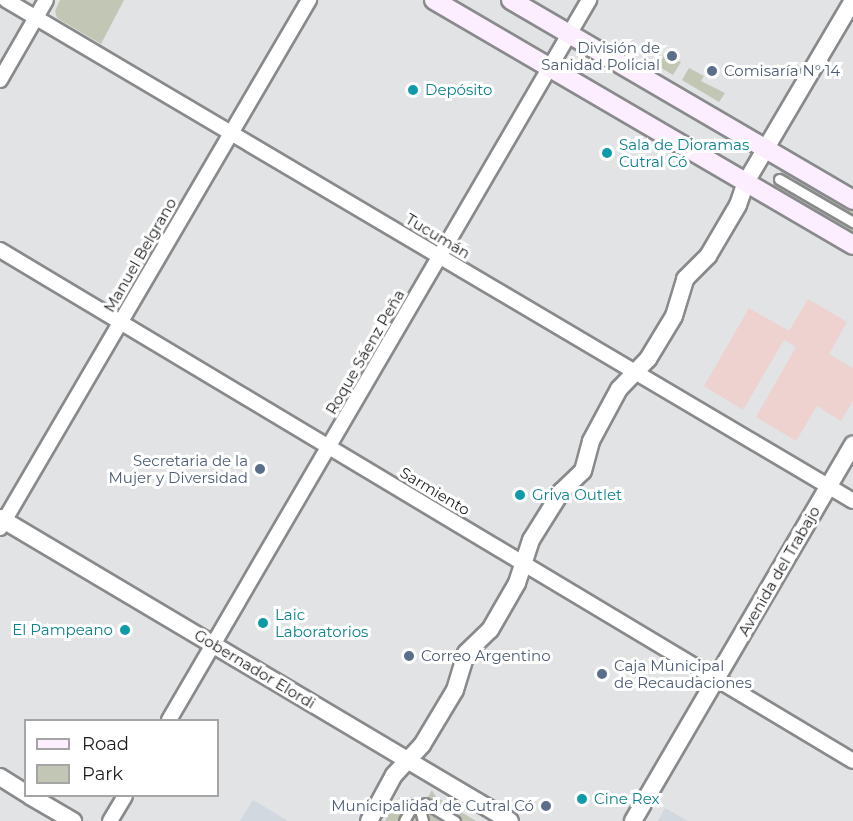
<!DOCTYPE html>
<meta charset="utf-8">
<style>
body{margin:0}
#map{position:relative;width:853px;height:821px;overflow:hidden;background:#e1e3e5;font-family:Montserrat,sans-serif}
div>[style]{position:absolute}
.commercial>*{inset:0;background:#edd2cf}
.built>*{inset:0;background:#d1d8e0}
.green>*{inset:0;background:#c1c7b4}
.roads{filter:drop-shadow(2px 0 #898a8c) drop-shadow(-2px 0 #898a8c) drop-shadow(0 2px #898a8c) drop-shadow(0 -2px #898a8c)}
.pedestrian>*{height:9px;margin:-4.5px;padding:0 4.5px;transform-origin:4.5px;border-radius:4.5px;background:#fff}
.minor>*{height:14px;margin:-7px;padding:0 7px;transform-origin:7px;border-radius:7px;background:#fff}
.tertiary>*{height:16px;margin:-8px;padding:0 8px;transform-origin:8px;border-radius:8px;background:#fff}
.secondary>*{height:18px;margin:-9px;padding:0 9px;transform-origin:9px;border-radius:9px;background:#fcedff}
.dots>*{width:16px;height:16px;translate:-50% -50%;box-sizing:border-box;border:3px solid #fff;border-radius:50%}
span{translate:-50% -50%;white-space:nowrap;text-align:center;line-height:1.15;-webkit-text-stroke:6px #fff;paint-order:stroke}
.service-label{font-size:15px;color:#4e5e75}
.right{translate:-100% -50%;text-align:right}
.left{translate:0 -50%;text-align:left}
.culture-label{font-size:15px;color:#0d838f}
.street-label{font-size:15px;color:#1d1e1e}
.legend{position:absolute;left:24px;top:719px;width:195px;height:78px;box-sizing:border-box;background:#fff;border:2px solid #a5a5a5;margin:0;padding:8px 10px;list-style:none;font-size:18px;color:#1d1e1e}
.legend li{display:flex;align-items:center;gap:12px;height:30px}
.legend b{width:30px;border:2px solid #a5a5a5}
</style>
<div id="map">
<div class="commercial">
<i style="clip-path:polygon(808px 299px,847px 322px,829px 354px,853px 368px,853px 401px,841px 421px,817px 406px,796px 441px,756px 417px,796px 347px,784px 340px,743px 410px,704px 386px,749px 308px,789px 331px)"></i>
</div>
<div class="built">
<i style="clip-path:polygon(253px 800px,288px 821px,240px 821px)"></i>
<i style="clip-path:polygon(665px 808px,686px 820px,687px 821px,658px 821px)"></i>
</div>
<div class="green">
<i style="clip-path:polygon(60px 0,124px 0,101px 44px,57px 18px,55px 11px)"></i>
<i style="clip-path:polygon(664px 56px,681px 62px,673px 75px,658px 66px)"></i>
<i style="clip-path:polygon(689px 68px,704px 76px,701px 81px,725px 93px,719px 102px,682px 80px)"></i>
<i style="clip-path:polygon(781px 168px,853px 211px,853px 234px,771px 186px,779px 179px)"></i>
<i style="clip-path:polygon(432px 790px,436px 797px,476px 821px,385px 821px,399px 797px,415px 806px,423px 805px)"></i>
</div>
<div class="roads">
<div class="pedestrian">
<i style="left:779px;top:179px;width:86px;rotate:30.2deg"></i>
<i style="left:425px;top:803px;width:35px;rotate:31deg"></i>
<i style="left:419px;top:806px;width:16px;rotate:75deg"></i>
<i style="left:404px;top:821px;width:18px;rotate:-61deg"></i>
</div>
<div class="minor">
<i style="left:6px;top:0;width:984px;rotate:30.6deg"></i>
<i style="left:0;top:80px;width:92px;rotate:-60.1deg"></i>
<i style="left:0;top:250px;width:994px;rotate:30.92deg"></i>
<i style="left:0;top:528px;width:612px;rotate:-59.66deg"></i>
<i style="left:169px;top:720px;width:834px;rotate:-59.74deg"></i>
<i style="left:110px;top:821px;width:29px;rotate:-59deg"></i>
</div>
<div class="tertiary">
<i style="left:0;top:518px;width:593px;rotate:30.72deg"></i>
<i style="left:0;top:777px;width:31px;rotate:32deg"></i>
<i style="left:30px;top:796px;width:50px;rotate:30.2deg"></i>
<i style="left:369px;top:821px;width:52px;rotate:-61.5deg"></i>
<i style="left:394px;top:775px;width:41px;rotate:-47deg"></i>
<i style="left:422px;top:745px;width:64px;rotate:-59deg"></i>
<i style="left:455px;top:690px;width:39px;rotate:-73deg"></i>
<i style="left:466px;top:653px;width:33px;rotate:-44deg"></i>
<i style="left:490px;top:630px;width:54px;rotate:-60.1deg"></i>
<i style="left:517px;top:583px;width:45px;rotate:-72deg"></i>
<i style="left:531px;top:540px;width:57px;rotate:-58deg"></i>
<i style="left:561px;top:492px;width:30px;rotate:-44deg"></i>
<i style="left:583px;top:471px;width:31px;rotate:-75deg"></i>
<i style="left:591px;top:441px;width:59px;rotate:-61.7deg"></i>
<i style="left:619px;top:389px;width:42px;rotate:-46deg"></i>
<i style="left:648px;top:359px;width:50px;rotate:-58.8deg"></i>
<i style="left:674px;top:316px;width:39px;rotate:-73deg"></i>
<i style="left:685px;top:279px;width:33px;rotate:-45deg"></i>
<i style="left:708px;top:256px;width:59px;rotate:-59.5deg"></i>
<i style="left:738px;top:205px;width:24px;rotate:-71deg"></i>
<i style="left:746px;top:182px;width:211px;rotate:-59.5deg"></i>
<i style="left:633px;top:821px;width:436px;rotate:-59.7deg"></i>
</div>
<div class="secondary">
<i style="left:434px;top:0;width:485px;rotate:30.3deg"></i>
<i style="left:511px;top:0;width:396px;rotate:30.3deg"></i>
</div>
</div>
<div class="dots">
<i style="left:672px;top:56px;background:#5c6f8a"></i>
<i style="left:712px;top:71px;background:#5c6f8a"></i>
<i style="left:413px;top:90px;background:#0f9aa8"></i>
<i style="left:607px;top:153px;background:#0f9aa8"></i>
<i style="left:260px;top:469px;background:#5c6f8a"></i>
<i style="left:520px;top:495px;background:#0f9aa8"></i>
<i style="left:263px;top:623px;background:#0f9aa8"></i>
<i style="left:125px;top:630px;background:#0f9aa8"></i>
<i style="left:409px;top:656px;background:#5c6f8a"></i>
<i style="left:602px;top:674px;background:#5c6f8a"></i>
<i style="left:582px;top:799px;background:#0f9aa8"></i>
<i style="left:546px;top:806px;background:#5c6f8a"></i>
</div>
<div class="service-label">
<span class="right" style="left:660px;top:56px">División de<br>Sanidad Policial</span>
<span class="left" style="left:724px;top:71px">Comisaría N° 14</span>
<span class="right" style="left:248px;top:469px">Secretaria de la<br>Mujer y Diversidad</span>
<span class="left" style="left:421px;top:656px">Correo Argentino</span>
<span class="left" style="left:614px;top:674px">Caja Municipal<br>de Recaudaciones</span>
<span class="right" style="left:534px;top:806px">Municipalidad de Cutral Có</span>
</div>
<div class="culture-label">
<span class="left" style="left:425px;top:90px">Depósito</span>
<span class="left" style="left:619px;top:153px">Sala de Dioramas<br>Cutral Có</span>
<span class="left" style="left:532px;top:495px">Griva Outlet</span>
<span class="left" style="left:275px;top:623px">Laic<br>Laboratorios</span>
<span class="right" style="left:113px;top:630px">El Pampeano</span>
<span class="left" style="left:594px;top:799px">Cine Rex</span>
</div>
<div class="street-label">
<span style="left:438px;top:236px;rotate:31deg">Tucumán</span>
<span style="left:140px;top:255px;rotate:-60deg">Manuel Belgrano</span>
<span style="left:365px;top:352px;rotate:-60deg">Roque Sáenz Peña</span>
<span style="left:435px;top:491px;rotate:31deg">Sarmiento</span>
<span style="left:779px;top:571px;rotate:-60deg">Avenida del Trabajo</span>
<span style="left:255px;top:669px;rotate:31deg">Gobernador Elordi</span>
</div>
<ul class="legend">
<li><b style="height:8px;background:#fcedff"></b>Road</li>
<li><b style="height:16px;background:#c1c7b4"></b>Park</li>
</ul>
</div>
